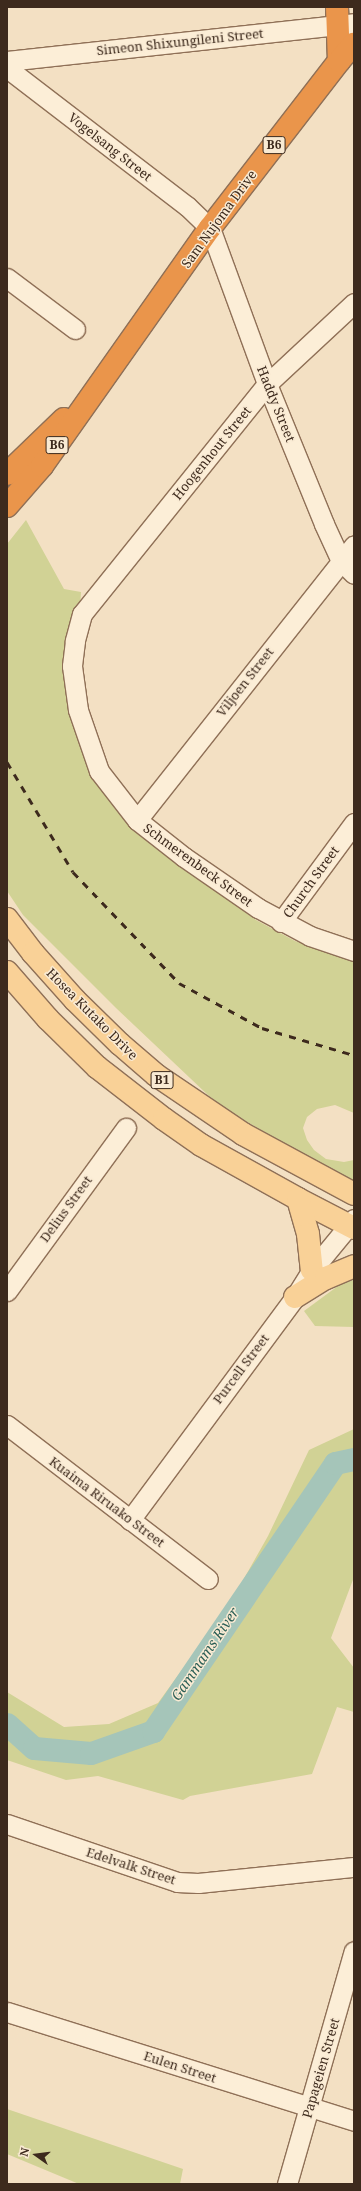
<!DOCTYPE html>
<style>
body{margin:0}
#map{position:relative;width:361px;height:2191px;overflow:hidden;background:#f3e0c3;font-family:"Noto Serif",serif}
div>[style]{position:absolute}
.green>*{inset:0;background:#d1d295}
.river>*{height:23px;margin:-11.5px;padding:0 11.5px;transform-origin:11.5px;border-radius:11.5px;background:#a5c5b9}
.roads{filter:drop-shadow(1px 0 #8f7057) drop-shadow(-1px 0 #8f7057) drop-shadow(0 1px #8f7057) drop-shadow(0 -1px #8f7057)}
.minor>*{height:19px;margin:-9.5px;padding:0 9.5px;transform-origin:9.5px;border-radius:9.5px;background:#fceed7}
.major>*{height:22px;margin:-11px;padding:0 11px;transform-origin:11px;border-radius:11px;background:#f9d197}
.highway>*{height:22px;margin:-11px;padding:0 11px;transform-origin:11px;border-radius:11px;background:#ea954b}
.rail>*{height:3px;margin-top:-1.5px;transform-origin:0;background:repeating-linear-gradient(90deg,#3d2a1d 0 7px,transparent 0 14px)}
span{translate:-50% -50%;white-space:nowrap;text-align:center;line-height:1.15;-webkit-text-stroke:3px #f9ead3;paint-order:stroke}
.shield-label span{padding:1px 3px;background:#f9ead3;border:1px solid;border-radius:3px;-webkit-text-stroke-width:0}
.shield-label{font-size:12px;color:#3d2a1d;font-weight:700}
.street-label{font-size:13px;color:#3d2a1d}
.water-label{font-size:14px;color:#2b5f56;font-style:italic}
.frame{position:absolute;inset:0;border:8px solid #3d2a1d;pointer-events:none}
.north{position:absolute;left:16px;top:2135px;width:40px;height:40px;-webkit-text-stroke:3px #f9ead3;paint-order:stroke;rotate:284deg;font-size:11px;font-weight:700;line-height:16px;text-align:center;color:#3d2a1d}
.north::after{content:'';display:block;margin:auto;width:14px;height:18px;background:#3d2a1d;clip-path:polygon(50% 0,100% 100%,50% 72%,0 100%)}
</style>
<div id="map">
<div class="green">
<i style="clip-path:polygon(26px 520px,64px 589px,81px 592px,80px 609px,64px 659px,64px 680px,68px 704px,95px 776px,115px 809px,150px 844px,256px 920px,295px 941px,340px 957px,354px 959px,354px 1113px,335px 1105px,317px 1109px,307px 1117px,303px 1128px,307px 1140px,314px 1150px,326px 1159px,344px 1162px,354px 1160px,354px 1183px,233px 1114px,209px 1096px,116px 1008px,23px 915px,7px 891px,7px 544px)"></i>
<i style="clip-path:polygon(354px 1280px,354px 1327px,315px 1326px,304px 1311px,342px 1283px)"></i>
<i style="clip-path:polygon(354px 1429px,354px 1577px,331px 1638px,354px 1668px,354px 1712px,337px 1707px,312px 1774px,190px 1796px,183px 1800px,98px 1776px,66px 1780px,7px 1760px,7px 1692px,64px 1727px,109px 1724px,158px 1703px,229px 1605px,268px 1536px,309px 1450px)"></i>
<i style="clip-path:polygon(7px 2109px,183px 2169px,180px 2184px,79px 2184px,7px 2154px)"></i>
</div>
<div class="river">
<i style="left:7px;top:1724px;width:36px;rotate:42deg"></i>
<i style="left:34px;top:1748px;width:57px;rotate:5deg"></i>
<i style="left:91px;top:1753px;width:66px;rotate:-19.5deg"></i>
<i style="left:153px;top:1731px;width:324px;rotate:-55.8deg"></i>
<i style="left:335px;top:1463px;width:19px;rotate:-12deg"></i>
</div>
<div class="roads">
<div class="minor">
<i style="left:7px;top:61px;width:349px;rotate:-6.2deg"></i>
<i style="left:7px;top:68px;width:227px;rotate:37.5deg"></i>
<i style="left:187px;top:206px;width:32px;rotate:44deg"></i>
<i style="left:210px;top:228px;width:166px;rotate:69.9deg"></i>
<i style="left:267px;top:384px;width:151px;rotate:67.8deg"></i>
<i style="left:324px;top:524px;width:41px;rotate:65.3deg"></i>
<i style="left:341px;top:561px;width:18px;rotate:45deg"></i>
<i style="left:7px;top:278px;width:85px;rotate:36.9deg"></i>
<i style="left:354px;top:303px;width:119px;rotate:137deg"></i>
<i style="left:267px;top:384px;width:295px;rotate:128.8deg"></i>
<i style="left:82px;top:614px;width:28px;rotate:105deg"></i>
<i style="left:75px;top:641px;width:25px;rotate:97deg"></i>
<i style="left:72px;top:666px;width:44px;rotate:82.2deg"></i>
<i style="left:78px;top:710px;width:65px;rotate:71deg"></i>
<i style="left:99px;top:771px;width:62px;rotate:52.2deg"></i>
<i style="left:137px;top:820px;width:60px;rotate:38.2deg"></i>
<i style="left:184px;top:857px;width:90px;rotate:34.6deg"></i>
<i style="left:258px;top:908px;width:59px;rotate:28.3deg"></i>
<i style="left:310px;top:936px;width:46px;rotate:18.8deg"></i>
<i style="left:137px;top:820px;width:350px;rotate:-51.7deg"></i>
<i style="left:281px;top:922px;width:123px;rotate:-53.6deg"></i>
<i style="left:7px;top:1291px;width:202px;rotate:-53.9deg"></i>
<i style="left:7px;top:1425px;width:253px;rotate:37.5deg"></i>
<i style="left:130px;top:1520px;width:277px;rotate:-53.5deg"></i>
<i style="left:295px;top:1297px;width:32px;rotate:-58deg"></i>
<i style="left:312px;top:1270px;width:66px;rotate:-50.5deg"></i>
<i style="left:7px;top:1824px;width:180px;rotate:18.8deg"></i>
<i style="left:177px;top:1882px;width:21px;rotate:3deg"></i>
<i style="left:198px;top:1883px;width:157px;rotate:-5.9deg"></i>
<i style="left:7px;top:2012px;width:364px;rotate:17.4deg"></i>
<i style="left:287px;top:2184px;width:242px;rotate:-74deg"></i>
</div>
<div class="major">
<i style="left:7px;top:919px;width:43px;rotate:52.6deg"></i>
<i style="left:33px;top:953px;width:63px;rotate:48.2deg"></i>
<i style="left:75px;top:1000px;width:63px;rotate:44.4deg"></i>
<i style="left:120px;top:1044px;width:48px;rotate:40.7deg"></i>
<i style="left:156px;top:1075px;width:105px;rotate:34.1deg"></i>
<i style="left:243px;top:1134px;width:126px;rotate:28.4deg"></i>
<i style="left:7px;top:972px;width:62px;rotate:48.9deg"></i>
<i style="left:48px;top:1019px;width:69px;rotate:44.4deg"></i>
<i style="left:97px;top:1067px;width:85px;rotate:37.8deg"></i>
<i style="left:164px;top:1119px;width:45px;rotate:35.1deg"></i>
<i style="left:201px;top:1145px;width:111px;rotate:29.1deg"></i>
<i style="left:298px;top:1199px;width:63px;rotate:27.4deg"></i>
<i style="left:298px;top:1199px;width:36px;rotate:74deg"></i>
<i style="left:308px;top:1234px;width:36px;rotate:84deg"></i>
<i style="left:295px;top:1297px;width:36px;rotate:-32deg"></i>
<i style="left:326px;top:1278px;width:30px;rotate:-23deg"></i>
</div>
<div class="highway">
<i style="left:337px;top:7px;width:54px;rotate:87.9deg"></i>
<i style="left:7px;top:474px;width:79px;rotate:-44deg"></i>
<i style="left:7px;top:506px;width:53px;rotate:-48.8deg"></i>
<i style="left:42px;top:466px;width:291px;rotate:-54.8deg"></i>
<i style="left:210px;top:228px;width:211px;rotate:-52.3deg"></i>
<i style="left:339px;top:61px;width:23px;rotate:-49deg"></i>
</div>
</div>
<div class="rail">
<i style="left:7px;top:762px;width:128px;rotate:59deg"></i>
<i style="left:73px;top:872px;width:153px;rotate:46.3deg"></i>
<i style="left:179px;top:983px;width:94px;rotate:28.5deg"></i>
<i style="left:262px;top:1028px;width:96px;rotate:16.4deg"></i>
</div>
<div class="shield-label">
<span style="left:274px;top:145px">B6</span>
<span style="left:57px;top:445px">B6</span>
<span style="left:162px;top:1080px">B1</span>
</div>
<div class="street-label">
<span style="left:180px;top:42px;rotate:-6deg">Simeon Shixungileni Street</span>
<span style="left:110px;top:147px;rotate:38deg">Vogelsang Street</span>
<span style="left:219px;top:219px;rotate:-54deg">Sam Nujoma Drive</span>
<span style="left:276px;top:404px;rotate:68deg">Haddy Street</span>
<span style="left:212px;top:453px;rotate:-51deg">Hoogenhout Street</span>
<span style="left:245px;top:682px;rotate:-52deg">Viljoen Street</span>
<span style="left:198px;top:865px;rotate:36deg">Schmerenbeck Street</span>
<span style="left:311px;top:882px;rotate:-54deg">Church Street</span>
<span style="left:92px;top:1014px;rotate:45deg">Hosea Kutako Drive</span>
<span style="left:66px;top:1209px;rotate:-54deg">Delius Street</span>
<span style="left:241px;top:1369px;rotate:-53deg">Purcell Street</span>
<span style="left:107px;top:1502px;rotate:37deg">Kuaima Riruako Street</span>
<span style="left:131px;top:1866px;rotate:18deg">Edelvalk Street</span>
<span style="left:180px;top:2067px;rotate:18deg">Eulen Street</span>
<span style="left:321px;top:2068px;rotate:-74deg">Papageien Street</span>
</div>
<div class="water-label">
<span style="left:205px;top:1654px;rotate:-56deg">Gammams River</span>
</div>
<div class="frame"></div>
<div class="north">N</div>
</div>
